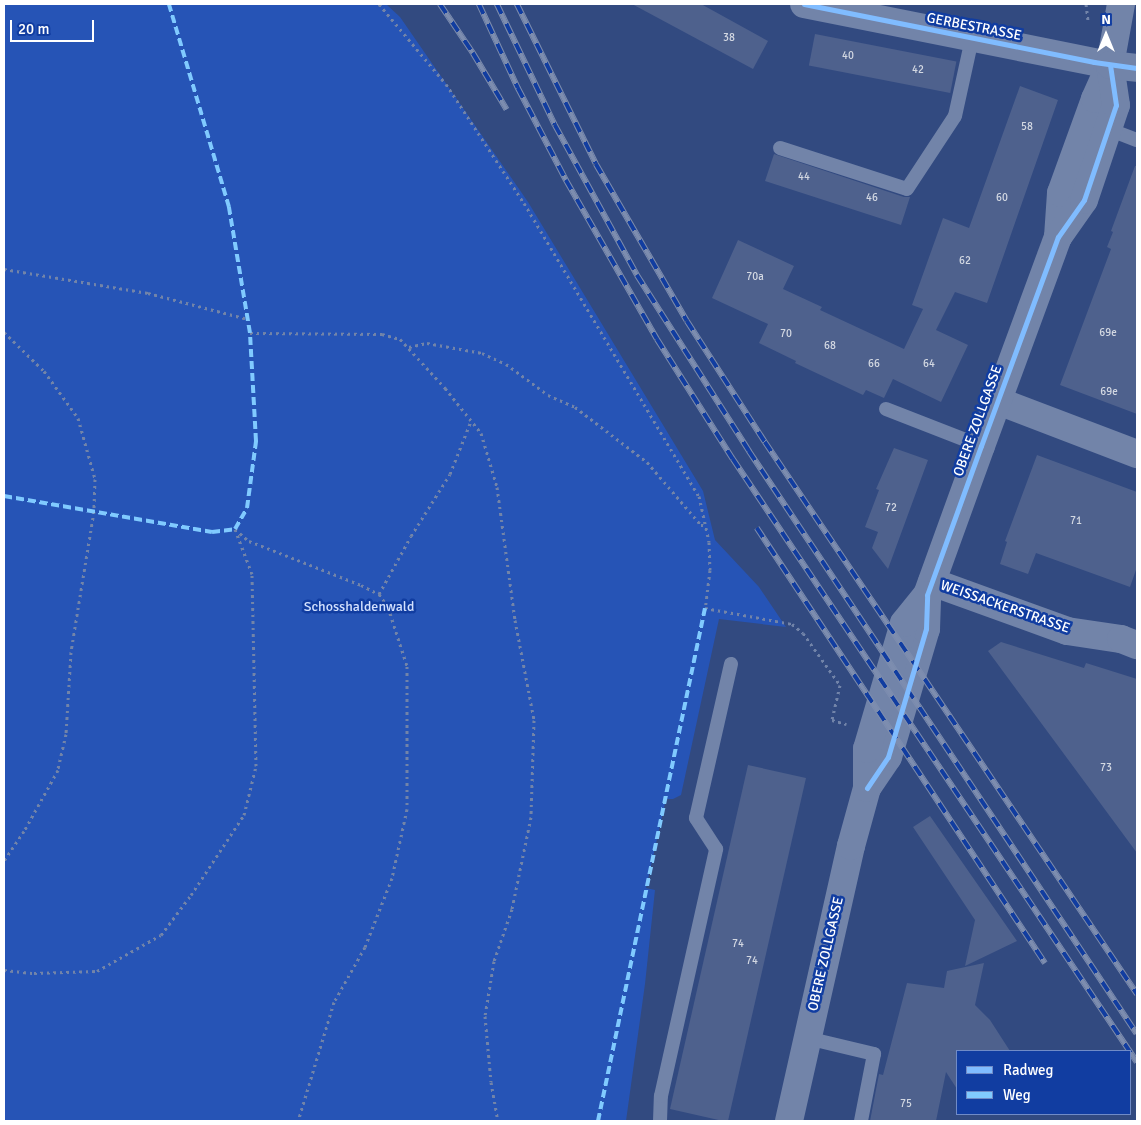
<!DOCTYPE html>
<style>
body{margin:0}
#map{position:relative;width:1141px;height:1125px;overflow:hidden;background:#324a80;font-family:Signika,sans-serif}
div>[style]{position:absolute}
.green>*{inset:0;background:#2654b6}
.building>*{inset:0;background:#4e618d;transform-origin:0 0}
.path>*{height:3px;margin-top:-1.5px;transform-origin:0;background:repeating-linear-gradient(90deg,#7284a9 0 2.5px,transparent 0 6.5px)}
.service>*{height:14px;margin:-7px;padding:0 7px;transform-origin:7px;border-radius:7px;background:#7284a9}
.minor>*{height:28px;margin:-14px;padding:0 14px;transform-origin:14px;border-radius:14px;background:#7284a9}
.tertiary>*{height:28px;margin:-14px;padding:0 14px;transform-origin:14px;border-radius:14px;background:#7284a9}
.rail>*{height:5.5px;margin-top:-2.75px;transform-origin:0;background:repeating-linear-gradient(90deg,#113da1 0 11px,#7d8daf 0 22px);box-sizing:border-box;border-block:1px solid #7d8daf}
.quiet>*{height:4px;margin-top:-2px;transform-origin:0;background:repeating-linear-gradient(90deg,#80caff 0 8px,transparent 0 12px)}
.cycleway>*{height:5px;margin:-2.5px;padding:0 2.5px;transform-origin:2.5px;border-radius:2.5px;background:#80bcff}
span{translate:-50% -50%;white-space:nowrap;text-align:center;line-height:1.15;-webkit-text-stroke:5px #113da1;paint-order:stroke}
.number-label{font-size:11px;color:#d3d8e2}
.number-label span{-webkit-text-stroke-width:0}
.street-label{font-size:14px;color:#fff}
.park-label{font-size:14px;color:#d3e1fe}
.frame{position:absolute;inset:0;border:5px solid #fff;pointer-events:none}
.legend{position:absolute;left:956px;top:1050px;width:175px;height:65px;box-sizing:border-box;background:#113da1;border:1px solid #708bc7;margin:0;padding:6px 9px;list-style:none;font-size:15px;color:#fff}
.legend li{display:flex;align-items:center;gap:10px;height:25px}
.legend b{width:25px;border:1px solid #708bc7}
.north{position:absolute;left:1081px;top:10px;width:50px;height:50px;-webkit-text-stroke:4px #113da1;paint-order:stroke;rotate:0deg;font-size:14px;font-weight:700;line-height:20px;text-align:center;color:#fff}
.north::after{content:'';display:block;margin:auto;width:18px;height:22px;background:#fff;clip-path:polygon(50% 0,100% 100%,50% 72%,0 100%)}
.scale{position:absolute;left:10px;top:20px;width:84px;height:22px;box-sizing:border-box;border:2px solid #fff;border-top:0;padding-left:6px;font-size:15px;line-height:18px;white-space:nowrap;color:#fff;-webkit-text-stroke:4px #113da1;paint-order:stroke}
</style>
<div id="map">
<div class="green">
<i style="clip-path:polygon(4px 4px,386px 4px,400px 17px,528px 202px,703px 491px,715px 540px,759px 587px,786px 627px,719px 619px,681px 795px,673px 799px,666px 799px,646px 888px,655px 890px,645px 984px,626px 1121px,4px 1121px)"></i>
</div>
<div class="building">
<i style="clip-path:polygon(632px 4px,701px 4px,768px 41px,753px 69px)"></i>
<i style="left:815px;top:34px;width:144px;height:32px;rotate:11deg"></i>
<i style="clip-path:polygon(1020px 86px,1058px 100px,987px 303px,955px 292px,936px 330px,968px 345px,941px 402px,893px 379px,884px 398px,866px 390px,863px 395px,795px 363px,796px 361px,759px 343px,768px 324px,712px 298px,738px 240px,794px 266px,783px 289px,822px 307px,820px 310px,904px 349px,923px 309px,912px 305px,943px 218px,969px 228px)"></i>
<i style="clip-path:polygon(774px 154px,904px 197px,910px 197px,901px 225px,765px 181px)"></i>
<i style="clip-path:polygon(1135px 166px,1137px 166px,1137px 414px,1060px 385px,1111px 249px,1107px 247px,1113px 232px,1111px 231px)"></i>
<i style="clip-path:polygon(894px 448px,928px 460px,888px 569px,872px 548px,878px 532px,865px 527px,879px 490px,876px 489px)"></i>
<i style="clip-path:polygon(1037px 455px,1137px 492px,1137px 567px,1130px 587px,1036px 553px,1028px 574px,1000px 564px,1007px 542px,1005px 541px)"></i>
<i style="clip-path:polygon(1001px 642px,1084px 668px,1086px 663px,1137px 679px,1137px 853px,988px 651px)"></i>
<i style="clip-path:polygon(748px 765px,806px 778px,728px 1121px,723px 1121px,670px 1109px)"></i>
<i style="clip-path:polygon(930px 816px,1017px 941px,965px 966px,975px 920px,913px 827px)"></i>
<i style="clip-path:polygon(984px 963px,975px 1005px,990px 1020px,1010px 1051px,957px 1051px,957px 1089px,946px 1072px,936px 1121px,870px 1121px,879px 1074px,883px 1075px,907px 983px,944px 988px,947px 971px)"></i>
</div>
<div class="path">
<i style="left:379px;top:4px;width:104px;rotate:50.1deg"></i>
<i style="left:446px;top:84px;width:142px;rotate:56.8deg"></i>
<i style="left:524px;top:203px;width:341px;rotate:59.2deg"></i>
<i style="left:699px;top:496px;width:47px;rotate:77.7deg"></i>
<i style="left:709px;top:542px;width:28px;rotate:88deg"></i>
<i style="left:710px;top:570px;width:38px;rotate:97deg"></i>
<i style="left:705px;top:608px;width:88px;rotate:10.4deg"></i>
<i style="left:792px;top:624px;width:14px;rotate:39deg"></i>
<i style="left:803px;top:633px;width:64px;rotate:54.6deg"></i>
<i style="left:840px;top:685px;width:36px;rotate:103deg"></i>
<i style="left:832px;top:720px;width:15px;rotate:16deg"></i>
<i style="left:1086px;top:4px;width:16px;rotate:83deg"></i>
<i style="left:4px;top:269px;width:146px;rotate:9.5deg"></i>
<i style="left:148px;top:293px;width:103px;rotate:14.6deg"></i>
<i style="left:4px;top:332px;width:56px;rotate:44.3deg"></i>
<i style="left:44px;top:371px;width:58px;rotate:54.1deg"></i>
<i style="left:78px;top:418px;width:63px;rotate:74.4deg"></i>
<i style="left:95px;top:479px;width:32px;rotate:92deg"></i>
<i style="left:94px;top:511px;width:143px;rotate:99.3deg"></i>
<i style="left:71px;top:652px;width:82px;rotate:93.5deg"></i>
<i style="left:66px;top:734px;width:37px;rotate:103deg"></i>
<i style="left:58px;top:770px;width:70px;rotate:119.1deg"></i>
<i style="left:24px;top:831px;width:36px;rotate:124deg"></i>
<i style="left:250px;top:333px;width:132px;rotate:0.4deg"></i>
<i style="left:382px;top:334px;width:19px;rotate:16deg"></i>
<i style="left:400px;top:339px;width:67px;rotate:47.4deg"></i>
<i style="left:445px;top:388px;width:58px;rotate:51.3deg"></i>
<i style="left:481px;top:433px;width:56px;rotate:73.5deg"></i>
<i style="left:497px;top:487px;width:134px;rotate:82.3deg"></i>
<i style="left:515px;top:620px;width:102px;rotate:79.2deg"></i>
<i style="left:534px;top:720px;width:97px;rotate:91.8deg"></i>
<i style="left:531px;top:817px;width:94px;rotate:101.7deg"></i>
<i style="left:512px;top:909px;width:55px;rotate:109.1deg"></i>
<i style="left:494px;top:961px;width:56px;rotate:99.3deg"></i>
<i style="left:485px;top:1016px;width:66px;rotate:84.8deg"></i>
<i style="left:491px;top:1082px;width:40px;rotate:80deg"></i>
<i style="left:409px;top:347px;width:18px;rotate:-13deg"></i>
<i style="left:427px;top:343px;width:56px;rotate:10.3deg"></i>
<i style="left:482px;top:353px;width:26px;rotate:25deg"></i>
<i style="left:506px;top:364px;width:52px;rotate:36.4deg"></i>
<i style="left:548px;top:395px;width:30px;rotate:24deg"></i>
<i style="left:575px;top:407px;width:91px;rotate:37.4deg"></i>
<i style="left:647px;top:462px;width:83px;rotate:49.4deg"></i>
<i style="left:701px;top:525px;width:5px"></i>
<i style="left:379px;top:594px;width:66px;rotate:-61.1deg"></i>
<i style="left:411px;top:536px;width:73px;rotate:-57.8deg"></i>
<i style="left:450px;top:474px;width:57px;rotate:-68.4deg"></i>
<i style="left:4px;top:970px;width:30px;rotate:6deg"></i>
<i style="left:34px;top:973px;width:63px;rotate:-1.8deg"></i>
<i style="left:97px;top:971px;width:73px;rotate:-29.4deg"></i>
<i style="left:161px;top:935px;width:50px;rotate:-53.1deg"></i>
<i style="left:191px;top:895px;width:96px;rotate:-56.5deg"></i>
<i style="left:244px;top:815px;width:50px;rotate:-76.2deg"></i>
<i style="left:256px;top:766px;width:192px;rotate:-91.2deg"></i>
<i style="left:252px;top:574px;width:48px;rotate:-110.7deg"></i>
<i style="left:235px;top:529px;width:18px;rotate:41deg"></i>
<i style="left:249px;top:541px;width:120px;rotate:21.4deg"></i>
<i style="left:361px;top:585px;width:20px;rotate:27deg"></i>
<i style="left:379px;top:594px;width:16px;rotate:55deg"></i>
<i style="left:388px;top:607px;width:62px;rotate:72.1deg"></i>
<i style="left:407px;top:666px;width:143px;rotate:90deg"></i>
<i style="left:407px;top:809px;width:71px;rotate:102.3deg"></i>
<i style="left:392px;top:878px;width:74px;rotate:111.4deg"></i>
<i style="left:365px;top:947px;width:63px;rotate:119.4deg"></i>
<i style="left:334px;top:1002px;width:124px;rotate:106.8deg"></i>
</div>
<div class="service">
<i style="left:1108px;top:129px;width:31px;rotate:21deg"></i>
<i style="left:780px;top:148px;width:133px;rotate:17.9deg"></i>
<i style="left:907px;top:189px;width:87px;rotate:-56.7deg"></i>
<i style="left:955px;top:116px;width:79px;rotate:-77.6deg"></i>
<i style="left:886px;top:409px;width:102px;rotate:21.3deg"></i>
<i style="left:807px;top:1038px;width:69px;rotate:13.4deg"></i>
<i style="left:874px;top:1054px;width:68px;rotate:101deg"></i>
<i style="left:660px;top:1121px;width:25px;rotate:-88deg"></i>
<i style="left:661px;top:1096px;width:253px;rotate:-77.4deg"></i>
<i style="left:716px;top:849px;width:37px;rotate:-123deg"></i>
<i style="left:696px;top:818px;width:158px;rotate:-77.2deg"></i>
</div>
<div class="minor">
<i style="left:804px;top:4px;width:312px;rotate:11.3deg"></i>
<i style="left:1058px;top:237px;width:44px;rotate:-86.1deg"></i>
<i style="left:1061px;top:193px;width:100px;rotate:-70.1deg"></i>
<i style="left:1095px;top:99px;width:37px;rotate:-66deg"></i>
<i style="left:998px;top:401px;width:149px;rotate:20.9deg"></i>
<i style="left:932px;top:582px;width:144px;rotate:19.9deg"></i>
<i style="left:1067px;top:631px;width:55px;rotate:8.4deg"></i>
<i style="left:1121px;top:639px;width:17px;rotate:21deg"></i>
<i style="left:867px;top:788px;width:37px;rotate:-56deg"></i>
<i style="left:888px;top:757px;width:134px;rotate:-73.5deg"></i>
<i style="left:926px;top:629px;width:34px;rotate:-88deg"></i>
<i style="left:927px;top:595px;width:158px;rotate:-70.1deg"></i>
<i style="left:981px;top:446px;width:223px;rotate:-69.8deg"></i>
<i style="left:1058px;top:237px;width:45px;rotate:-54.9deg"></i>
<i style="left:1084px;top:200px;width:100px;rotate:-71.4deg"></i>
<i style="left:1116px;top:105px;width:40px;rotate:-98.5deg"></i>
<i style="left:789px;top:1121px;width:282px;rotate:-77.3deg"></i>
<i style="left:851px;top:846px;width:60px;rotate:-74.6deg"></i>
<i style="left:867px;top:788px;width:39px;rotate:-90deg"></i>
<i style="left:867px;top:749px;width:131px;rotate:-73.6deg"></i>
<i style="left:904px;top:623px;width:36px;rotate:-51deg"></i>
</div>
<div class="tertiary">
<i style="left:1121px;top:4px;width:62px;rotate:100.2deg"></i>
<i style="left:1110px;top:65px;width:27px;rotate:6deg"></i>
</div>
<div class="rail">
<i style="left:440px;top:4px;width:59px;rotate:56deg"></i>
<i style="left:473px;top:53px;width:66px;rotate:59.2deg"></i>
<i style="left:479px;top:4px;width:93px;rotate:65.1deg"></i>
<i style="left:518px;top:88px;width:104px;rotate:62.4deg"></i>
<i style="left:566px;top:180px;width:183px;rotate:60.2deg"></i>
<i style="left:657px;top:339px;width:142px;rotate:57.7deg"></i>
<i style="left:733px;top:459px;width:726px;rotate:56.18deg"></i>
<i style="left:497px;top:4px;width:134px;rotate:64.4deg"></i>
<i style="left:555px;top:125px;width:171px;rotate:61.3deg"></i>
<i style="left:637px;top:275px;width:209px;rotate:57.5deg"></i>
<i style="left:749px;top:451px;width:700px;rotate:56.36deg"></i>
<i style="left:517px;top:4px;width:178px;rotate:63.7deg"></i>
<i style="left:596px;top:164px;width:181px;rotate:59.9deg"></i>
<i style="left:687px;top:321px;width:144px;rotate:57.2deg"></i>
<i style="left:765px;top:442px;width:666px;rotate:56.02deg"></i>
<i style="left:757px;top:528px;width:522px;rotate:56.49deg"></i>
</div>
<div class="quiet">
<i style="left:4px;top:496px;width:211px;rotate:9.8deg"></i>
<i style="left:212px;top:532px;width:23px;rotate:-7deg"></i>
<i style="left:235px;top:529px;width:24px;rotate:-60deg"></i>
<i style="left:247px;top:508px;width:68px;rotate:-82.3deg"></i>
<i style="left:256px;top:441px;width:108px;rotate:-93.2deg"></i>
<i style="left:250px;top:333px;width:128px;rotate:-99.5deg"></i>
<i style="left:229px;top:207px;width:212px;rotate:-106.5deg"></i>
<i style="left:598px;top:1121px;width:524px;rotate:-78.22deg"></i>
</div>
<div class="cycleway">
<i style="left:804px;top:4px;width:296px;rotate:11.3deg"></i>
<i style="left:1094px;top:62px;width:43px;rotate:7.9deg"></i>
<i style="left:867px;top:788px;width:37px;rotate:-56deg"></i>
<i style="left:888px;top:757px;width:134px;rotate:-73.5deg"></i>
<i style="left:926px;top:629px;width:34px;rotate:-88deg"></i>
<i style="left:927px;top:595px;width:158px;rotate:-70.1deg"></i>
<i style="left:981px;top:446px;width:223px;rotate:-69.8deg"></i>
<i style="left:1058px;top:237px;width:45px;rotate:-54.9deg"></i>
<i style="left:1084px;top:200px;width:100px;rotate:-71.4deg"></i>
<i style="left:1116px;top:105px;width:40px;rotate:-98.5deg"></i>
</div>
<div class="number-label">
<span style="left:729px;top:38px">38</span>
<span style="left:848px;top:56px">40</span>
<span style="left:918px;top:70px">42</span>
<span style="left:1027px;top:127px">58</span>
<span style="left:804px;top:177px">44</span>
<span style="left:872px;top:198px">46</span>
<span style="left:1002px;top:198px">60</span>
<span style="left:965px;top:261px">62</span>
<span style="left:755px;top:277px">70a</span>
<span style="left:1108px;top:333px">69e</span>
<span style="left:786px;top:334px">70</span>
<span style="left:830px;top:346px">68</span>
<span style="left:874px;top:364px">66</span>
<span style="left:929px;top:364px">64</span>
<span style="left:1109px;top:392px">69e</span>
<span style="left:891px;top:508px">72</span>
<span style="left:1076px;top:521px">71</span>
<span style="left:1106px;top:768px">73</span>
<span style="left:738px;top:944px">74</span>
<span style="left:752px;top:961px">74</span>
<span style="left:906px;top:1104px">75</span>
</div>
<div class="street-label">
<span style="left:974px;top:27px;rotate:11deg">GERBESTRASSE</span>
<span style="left:978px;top:421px;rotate:-70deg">OBERE ZOLLGASSE</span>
<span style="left:1005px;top:607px;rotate:19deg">WEISSACKERSTRASSE</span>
<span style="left:826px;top:954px;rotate:-77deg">OBERE ZOLLGASSE</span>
</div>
<div class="park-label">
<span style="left:359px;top:607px">Schosshaldenwald</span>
</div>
<div class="frame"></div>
<ul class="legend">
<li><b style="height:6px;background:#80bcff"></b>Radweg</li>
<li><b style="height:6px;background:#80caff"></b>Weg</li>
</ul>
<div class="north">N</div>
<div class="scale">20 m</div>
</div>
